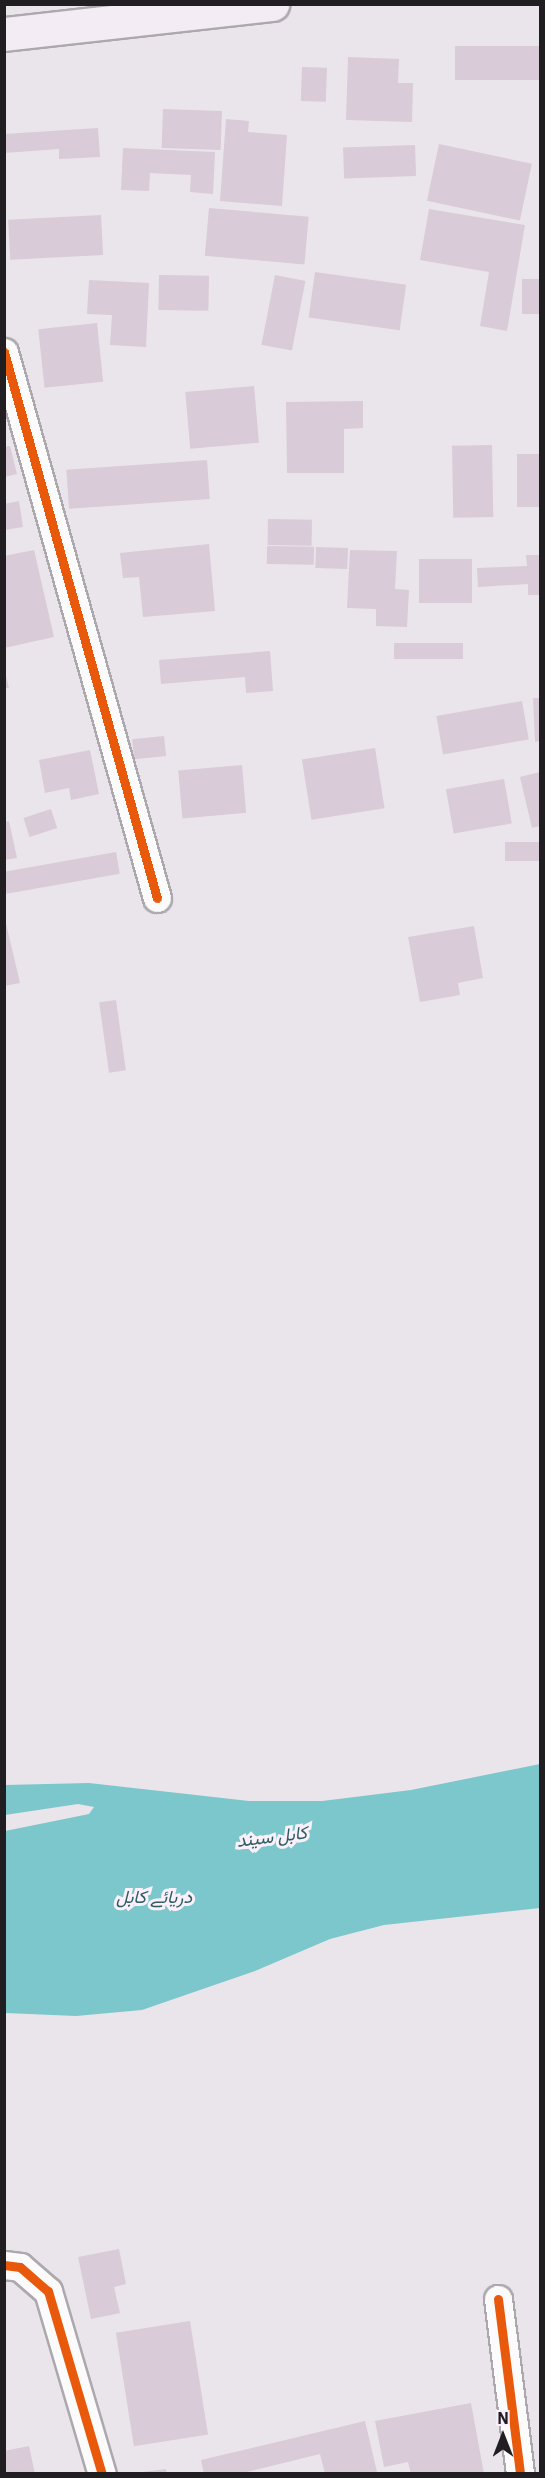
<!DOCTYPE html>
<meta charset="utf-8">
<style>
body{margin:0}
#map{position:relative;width:545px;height:2478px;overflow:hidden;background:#eae5eb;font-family:"IBM Plex Sans",Vazirmatn,sans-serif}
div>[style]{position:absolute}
.water>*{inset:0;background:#7bc7cb}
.building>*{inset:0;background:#d9cbd8;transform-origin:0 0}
.roads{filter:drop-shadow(2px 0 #aca8ad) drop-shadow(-2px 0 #aca8ad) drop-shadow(0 2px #aca8ad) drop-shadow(0 -2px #aca8ad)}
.street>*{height:27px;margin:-13.5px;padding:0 13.5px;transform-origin:13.5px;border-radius:13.5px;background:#fcfbfc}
.highway>*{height:33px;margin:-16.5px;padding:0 16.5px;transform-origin:16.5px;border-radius:16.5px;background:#f4ecf4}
.cycleway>*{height:9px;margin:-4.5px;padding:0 4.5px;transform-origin:4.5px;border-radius:4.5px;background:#e8590c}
span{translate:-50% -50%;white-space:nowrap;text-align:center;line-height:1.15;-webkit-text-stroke:6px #f9f0fb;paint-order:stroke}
.water-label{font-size:18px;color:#2e5e5f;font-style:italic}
.frame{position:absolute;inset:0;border:6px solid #211e22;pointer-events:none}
.north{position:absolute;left:473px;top:2406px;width:60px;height:60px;-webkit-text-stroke:4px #f9f0fb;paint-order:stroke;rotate:0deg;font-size:16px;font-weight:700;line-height:24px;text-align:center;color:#211e22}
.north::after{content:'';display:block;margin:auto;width:21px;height:27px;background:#211e22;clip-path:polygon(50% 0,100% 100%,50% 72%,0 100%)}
</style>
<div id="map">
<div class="water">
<i style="clip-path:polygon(540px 1764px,540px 1908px,384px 1925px,330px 1939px,255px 1971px,142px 2010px,76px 2016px,5px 2013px,5px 1831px,89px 1814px,94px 1807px,78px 1804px,5px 1815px,5px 1785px,89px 1783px,249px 1801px,322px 1801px,411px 1790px)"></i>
</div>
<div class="building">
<i style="left:540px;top:46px;width:34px;height:85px;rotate:90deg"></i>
<i style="clip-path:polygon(348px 57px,399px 59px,398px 83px,413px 83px,412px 122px,346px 120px)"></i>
<i style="left:302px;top:67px;width:25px;height:34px;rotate:2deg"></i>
<i style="left:163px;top:109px;width:59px;height:39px;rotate:2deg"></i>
<i style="clip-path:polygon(226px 119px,249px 121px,248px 132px,287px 135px,282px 206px,220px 201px)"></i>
<i style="clip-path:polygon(98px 128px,100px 157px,59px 159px,59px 149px,4px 153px,4px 134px)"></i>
<i style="left:439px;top:144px;width:95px;height:58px;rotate:12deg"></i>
<i style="left:415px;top:145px;width:31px;height:72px;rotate:88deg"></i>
<i style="clip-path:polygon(123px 148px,215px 152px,213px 194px,190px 192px,191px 175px,150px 173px,149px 191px,121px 190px)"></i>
<i style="left:209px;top:208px;width:100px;height:48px;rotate:5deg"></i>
<i style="clip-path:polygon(429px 209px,525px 225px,507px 331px,480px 326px,489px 272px,420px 260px)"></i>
<i style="left:101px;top:215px;width:40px;height:93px;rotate:87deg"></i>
<i style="left:315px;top:272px;width:92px;height:46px;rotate:8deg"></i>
<i style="left:159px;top:275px;width:50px;height:35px;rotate:1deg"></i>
<i style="left:275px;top:275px;width:31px;height:71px;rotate:11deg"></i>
<i style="left:522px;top:279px;width:18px;height:35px"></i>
<i style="clip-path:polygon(89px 280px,149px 283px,146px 347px,110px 345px,112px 315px,87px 314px)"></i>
<i style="left:97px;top:323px;width:59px;height:59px;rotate:84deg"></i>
<i style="left:254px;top:386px;width:57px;height:69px;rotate:85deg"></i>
<i style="clip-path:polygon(363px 401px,363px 428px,344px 429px,344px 473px,287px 473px,286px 402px)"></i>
<i style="left:492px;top:445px;width:72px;height:40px;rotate:89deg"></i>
<i style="clip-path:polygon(10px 446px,17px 474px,4px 477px,4px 447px)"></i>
<i style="left:517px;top:454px;width:23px;height:53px"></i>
<i style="left:207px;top:460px;width:39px;height:141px;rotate:86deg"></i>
<i style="clip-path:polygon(19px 501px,23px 527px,4px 530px,4px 504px)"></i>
<i style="left:268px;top:519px;width:44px;height:26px;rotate:1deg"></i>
<i style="clip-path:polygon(209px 544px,215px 611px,143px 617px,139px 577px,123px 578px,120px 553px)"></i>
<i style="left:267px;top:546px;width:47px;height:18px;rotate:1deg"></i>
<i style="left:316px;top:547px;width:32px;height:21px;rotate:2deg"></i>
<i style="clip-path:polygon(34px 550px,54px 637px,4px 648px,4px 556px)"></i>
<i style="clip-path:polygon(350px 550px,397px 551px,395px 589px,409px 590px,407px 627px,376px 626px,376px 609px,347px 608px)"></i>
<i style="clip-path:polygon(526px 555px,540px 555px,540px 595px,528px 595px,528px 584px,478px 587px,477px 568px,527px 566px)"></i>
<i style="left:472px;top:559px;width:44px;height:53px;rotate:90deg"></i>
<i style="left:394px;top:643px;width:69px;height:16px"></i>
<i style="clip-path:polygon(270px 651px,273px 691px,246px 693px,245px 677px,161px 684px,159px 660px)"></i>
<i style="clip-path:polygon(4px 668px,9px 688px,4px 688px)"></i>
<i style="clip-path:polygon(533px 698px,540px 698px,540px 741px,535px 742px)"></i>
<i style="left:522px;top:701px;width:39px;height:87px;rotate:80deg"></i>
<i style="left:164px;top:736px;width:20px;height:32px;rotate:84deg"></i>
<i style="left:375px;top:748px;width:61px;height:74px;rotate:81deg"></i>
<i style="clip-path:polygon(90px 750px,99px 794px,71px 800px,69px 788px,45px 793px,39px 760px)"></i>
<i style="left:242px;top:765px;width:48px;height:64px;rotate:85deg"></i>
<i style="clip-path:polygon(540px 772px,540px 826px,532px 828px,520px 777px)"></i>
<i style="left:504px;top:779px;width:45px;height:59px;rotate:80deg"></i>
<i style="left:51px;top:809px;width:20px;height:29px;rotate:72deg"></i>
<i style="clip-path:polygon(9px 821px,17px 858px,4px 860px,4px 822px)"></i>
<i style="left:540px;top:842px;width:19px;height:35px;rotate:90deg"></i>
<i style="left:116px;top:852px;width:22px;height:115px;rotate:80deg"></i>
<i style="clip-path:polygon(4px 915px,20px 983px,4px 986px)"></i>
<i style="clip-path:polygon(474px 926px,483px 978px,458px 983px,460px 995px,420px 1002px,408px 937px)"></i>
<i style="left:116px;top:1000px;width:71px;height:17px;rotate:82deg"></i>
<i style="clip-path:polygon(119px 2249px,126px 2284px,114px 2287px,120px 2313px,91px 2319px,78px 2257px)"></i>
<i style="left:190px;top:2321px;width:115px;height:75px;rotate:81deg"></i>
<i style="clip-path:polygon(471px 2403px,484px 2474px,411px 2474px,408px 2462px,384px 2467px,375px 2421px)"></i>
<i style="clip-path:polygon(365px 2421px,377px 2472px,325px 2474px,320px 2454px,239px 2474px,204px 2474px,201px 2460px)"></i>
<i style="clip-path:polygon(29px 2446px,35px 2474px,4px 2474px,4px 2451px)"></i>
<i style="clip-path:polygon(166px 2469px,167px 2474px,142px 2474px,142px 2472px)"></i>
</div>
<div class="roads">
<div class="street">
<i style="left:4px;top:352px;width:567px;rotate:74.35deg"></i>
<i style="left:4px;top:2265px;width:16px;rotate:7deg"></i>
<i style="left:20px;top:2267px;width:37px;rotate:41deg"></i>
<i style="left:48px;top:2291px;width:191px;rotate:73.6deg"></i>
<i style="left:498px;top:2299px;width:176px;rotate:82.8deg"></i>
</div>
<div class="highway">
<i style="left:4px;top:34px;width:270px;rotate:-6.4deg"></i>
</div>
</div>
<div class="cycleway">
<i style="left:4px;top:352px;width:567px;rotate:74.35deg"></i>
<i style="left:4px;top:2265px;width:16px;rotate:7deg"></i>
<i style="left:20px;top:2267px;width:37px;rotate:41deg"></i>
<i style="left:48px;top:2291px;width:191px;rotate:73.6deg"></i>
<i style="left:498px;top:2299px;width:176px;rotate:82.8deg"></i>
</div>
<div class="water-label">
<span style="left:272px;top:1837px;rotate:-7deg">کابل سيند</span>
<span style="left:154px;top:1897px">دریائے کابل</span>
</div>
<div class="frame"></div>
<div class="north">N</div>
</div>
